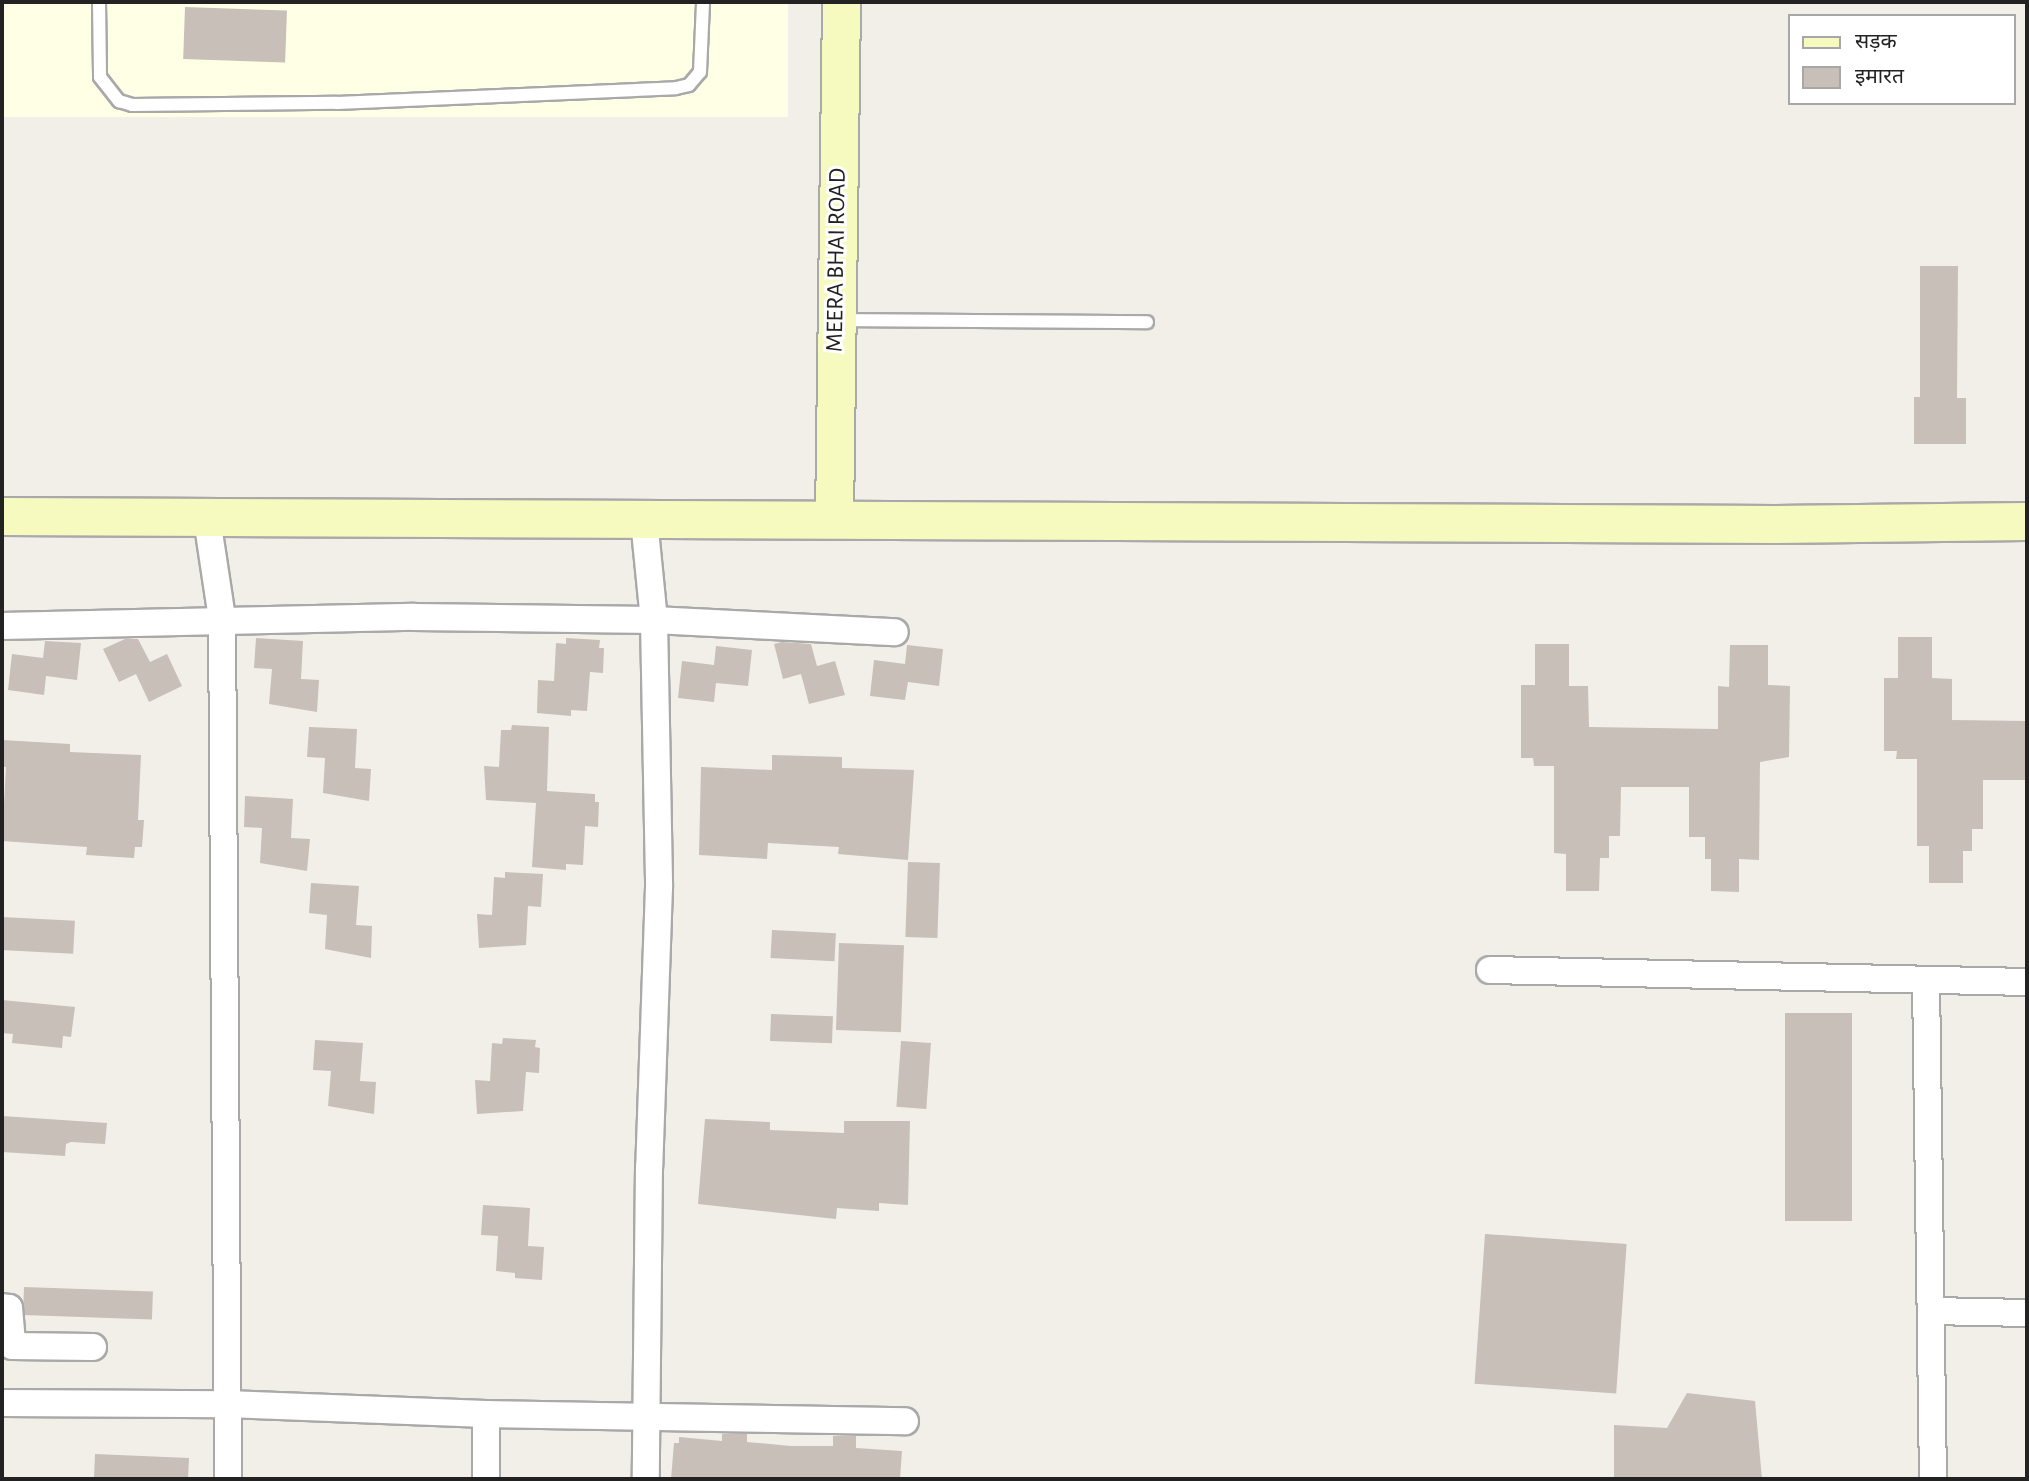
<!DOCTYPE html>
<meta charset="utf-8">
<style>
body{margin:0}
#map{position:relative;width:2029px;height:1481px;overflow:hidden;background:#f2efe9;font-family:"Alegreya Sans","Noto Sans Devanagari",sans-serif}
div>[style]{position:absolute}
.education>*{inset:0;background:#ffffe5;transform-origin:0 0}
.building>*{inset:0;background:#c7bfb8;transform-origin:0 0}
.roads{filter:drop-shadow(2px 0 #a9a9a9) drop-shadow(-2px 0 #a9a9a9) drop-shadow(0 2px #a9a9a9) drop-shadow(0 -2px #a9a9a9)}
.lane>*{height:12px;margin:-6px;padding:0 6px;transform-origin:6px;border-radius:6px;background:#fff}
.street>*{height:26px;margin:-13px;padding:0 13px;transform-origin:13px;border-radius:13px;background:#fff}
.secondary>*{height:37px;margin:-18.5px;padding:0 18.5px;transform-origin:18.5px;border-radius:18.5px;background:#f7fabf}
span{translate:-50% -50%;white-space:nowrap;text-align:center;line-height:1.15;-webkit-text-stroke:6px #fff;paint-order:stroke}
.street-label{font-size:24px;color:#222}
.frame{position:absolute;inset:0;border:4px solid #222;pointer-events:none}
.legend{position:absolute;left:1788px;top:14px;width:228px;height:91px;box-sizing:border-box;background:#fff;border:2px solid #a7a7a7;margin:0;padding:9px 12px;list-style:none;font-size:21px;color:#222}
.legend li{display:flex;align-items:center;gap:14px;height:35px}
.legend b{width:35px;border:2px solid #a7a7a7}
</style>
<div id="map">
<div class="education">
<i style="left:2px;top:2px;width:786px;height:115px"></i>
</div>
<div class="building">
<i style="left:185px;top:7px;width:102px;height:52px;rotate:2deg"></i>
<i style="clip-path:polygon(1920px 266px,1958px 266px,1957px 398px,1966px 398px,1966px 444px,1914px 444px,1914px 397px,1920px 397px)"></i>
<i style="clip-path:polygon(1898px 637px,1932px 637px,1932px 678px,1952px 679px,1952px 720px,2027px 721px,2027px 780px,1983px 780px,1983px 829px,1972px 829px,1972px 851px,1963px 851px,1963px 883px,1929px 883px,1929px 846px,1917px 846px,1917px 759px,1896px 759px,1897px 751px,1884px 751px,1884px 678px,1898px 678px)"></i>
<i style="clip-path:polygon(256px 638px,303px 641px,301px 679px,319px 680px,317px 712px,269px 704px,272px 669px,254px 668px)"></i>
<i style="clip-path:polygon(566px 638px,600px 640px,599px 648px,604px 648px,603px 673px,590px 672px,587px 711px,571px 710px,571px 716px,537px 713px,538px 680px,554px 681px,556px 643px,566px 644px)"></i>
<i style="clip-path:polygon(125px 639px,138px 639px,150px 662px,167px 654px,182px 686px,149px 702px,136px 674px,119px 682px,103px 649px)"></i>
<i style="clip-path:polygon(45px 641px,81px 643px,77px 680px,46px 676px,44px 695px,8px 690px,12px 654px,43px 658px)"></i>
<i style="clip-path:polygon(782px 642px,811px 644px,817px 666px,835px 661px,845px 695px,809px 704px,801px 674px,783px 679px,774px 644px)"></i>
<i style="clip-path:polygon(1535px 644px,1569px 644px,1569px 686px,1588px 686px,1589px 727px,1718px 729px,1718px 686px,1729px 687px,1730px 645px,1768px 645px,1768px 685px,1790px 686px,1789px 757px,1760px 762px,1759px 860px,1739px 859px,1739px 892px,1711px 891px,1711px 859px,1705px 859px,1705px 837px,1689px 837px,1689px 787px,1621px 787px,1620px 836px,1609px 836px,1609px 858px,1600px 858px,1599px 891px,1566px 891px,1566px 854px,1554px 853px,1554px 766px,1534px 766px,1533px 758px,1521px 758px,1521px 685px,1535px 685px)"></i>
<i style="clip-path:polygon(907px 645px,943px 649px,939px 686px,908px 682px,905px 700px,870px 696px,874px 660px,905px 664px)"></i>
<i style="clip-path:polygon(716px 646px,752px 650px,748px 686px,716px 683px,714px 702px,678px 698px,682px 661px,714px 665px)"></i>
<i style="clip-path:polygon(512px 725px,549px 727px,547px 791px,595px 794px,595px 802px,599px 802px,598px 827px,585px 826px,583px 865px,566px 864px,566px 870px,532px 867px,536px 803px,486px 800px,484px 766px,499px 767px,501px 730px,511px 730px)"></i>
<i style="clip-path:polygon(309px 727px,357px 729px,355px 768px,371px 769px,369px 801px,323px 793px,325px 758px,307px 757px)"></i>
<i style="clip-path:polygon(2px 740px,70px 744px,70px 752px,141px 755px,138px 820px,144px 820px,142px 847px,135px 847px,134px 858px,86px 855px,87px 847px,2px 841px,6px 767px,2px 767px)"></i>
<i style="clip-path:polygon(772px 755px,842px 757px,842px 768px,914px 770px,908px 860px,838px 854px,839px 847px,768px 843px,767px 859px,699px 855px,701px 767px,772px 770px)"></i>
<i style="clip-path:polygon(245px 796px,293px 799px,291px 838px,310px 839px,307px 871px,260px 863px,262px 828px,244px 827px)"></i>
<i style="left:908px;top:862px;width:32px;height:75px;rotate:2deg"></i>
<i style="clip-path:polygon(505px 872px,543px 874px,541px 907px,528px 906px,526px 945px,479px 948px,477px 914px,492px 915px,494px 877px,505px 878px)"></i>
<i style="clip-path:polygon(311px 883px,359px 886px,356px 925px,372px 926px,371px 958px,325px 949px,327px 915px,309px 913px)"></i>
<i style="left:2px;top:917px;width:73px;height:33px;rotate:3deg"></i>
<i style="left:772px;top:930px;width:64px;height:28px;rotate:3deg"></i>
<i style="left:839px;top:943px;width:65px;height:87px;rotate:2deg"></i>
<i style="clip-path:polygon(2px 1000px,75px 1007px,71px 1037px,63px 1036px,62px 1048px,12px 1043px,13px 1034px,2px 1033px)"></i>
<i style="left:1785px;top:1013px;width:67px;height:208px"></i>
<i style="left:771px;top:1014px;width:62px;height:27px;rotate:2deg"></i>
<i style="clip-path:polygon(503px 1038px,536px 1040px,535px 1047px,540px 1048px,539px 1073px,526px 1072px,523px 1111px,477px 1114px,475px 1080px,490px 1081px,492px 1043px,502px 1044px)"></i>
<i style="clip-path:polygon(315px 1040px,363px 1043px,360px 1081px,376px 1082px,374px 1114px,328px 1106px,331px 1071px,313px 1070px)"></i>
<i style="left:901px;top:1041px;width:30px;height:66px;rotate:4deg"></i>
<i style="clip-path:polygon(2px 1116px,107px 1123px,105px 1144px,71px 1142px,66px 1144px,65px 1156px,2px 1152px)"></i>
<i style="clip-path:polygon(705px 1119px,770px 1122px,770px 1130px,844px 1133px,844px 1121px,910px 1121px,908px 1205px,879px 1203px,879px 1211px,837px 1208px,836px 1219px,698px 1204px)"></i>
<i style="clip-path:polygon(483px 1205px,530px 1208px,528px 1246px,544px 1247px,542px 1280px,515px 1278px,515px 1273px,496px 1271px,498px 1236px,481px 1235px)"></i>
<i style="left:1485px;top:1234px;width:142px;height:150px;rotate:4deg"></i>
<i style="left:24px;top:1287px;width:129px;height:28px;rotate:2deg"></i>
<i style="clip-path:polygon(1687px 1393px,1755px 1401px,1762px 1479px,1614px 1479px,1614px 1425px,1667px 1428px)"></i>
<i style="clip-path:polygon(722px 1434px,747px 1434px,747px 1442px,791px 1446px,833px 1446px,833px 1436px,856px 1436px,856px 1448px,902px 1451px,900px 1479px,671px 1479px,674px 1443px,679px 1443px,679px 1437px,722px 1441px)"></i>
<i style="clip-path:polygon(95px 1454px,189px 1458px,188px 1479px,94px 1479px)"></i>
</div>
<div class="roads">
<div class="lane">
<i style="left:99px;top:2px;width:75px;rotate:89.2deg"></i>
<i style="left:100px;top:77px;width:31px;rotate:52deg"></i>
<i style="left:119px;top:101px;width:14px;rotate:17deg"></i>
<i style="left:132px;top:105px;width:205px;rotate:-0.6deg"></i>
<i style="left:337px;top:103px;width:339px;rotate:-2.5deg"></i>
<i style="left:676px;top:88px;width:13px;rotate:-13deg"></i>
<i style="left:689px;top:85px;width:17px;rotate:-50deg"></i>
<i style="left:700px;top:72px;width:70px;rotate:-87.5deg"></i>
<i style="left:839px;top:320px;width:308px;rotate:0.4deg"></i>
</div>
<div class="street">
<i style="left:207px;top:519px;width:100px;rotate:81.4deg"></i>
<i style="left:222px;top:618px;width:861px;rotate:89.6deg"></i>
<i style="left:644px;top:520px;width:100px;rotate:84.3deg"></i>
<i style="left:654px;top:620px;width:267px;rotate:88.9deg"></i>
<i style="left:659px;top:887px;width:280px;rotate:92deg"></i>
<i style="left:649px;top:1167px;width:312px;rotate:90.6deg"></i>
<i style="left:2px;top:626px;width:412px;rotate:-1.3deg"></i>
<i style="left:414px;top:617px;width:240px;rotate:0.7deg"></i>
<i style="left:654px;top:620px;width:241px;rotate:2.9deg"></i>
<i style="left:1490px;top:970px;width:537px;rotate:1.28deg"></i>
<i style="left:1926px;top:980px;width:499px;rotate:89.2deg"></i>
<i style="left:2px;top:1307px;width:7px;rotate:8deg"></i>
<i style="left:9px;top:1308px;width:38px;rotate:85deg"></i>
<i style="left:12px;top:1346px;width:81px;rotate:0.7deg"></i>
<i style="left:1931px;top:1311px;width:96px;rotate:1.2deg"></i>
<i style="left:2px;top:1403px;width:225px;rotate:0.3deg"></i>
<i style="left:227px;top:1404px;width:259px;rotate:2.2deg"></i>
<i style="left:486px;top:1414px;width:419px;rotate:1deg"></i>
<i style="left:486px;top:1479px;width:65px;rotate:-90deg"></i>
</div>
<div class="secondary">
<i style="left:2px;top:516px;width:1773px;rotate:0.26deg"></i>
<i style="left:1775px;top:524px;width:252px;rotate:-0.7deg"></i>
<i style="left:834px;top:518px;width:516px;rotate:-89.22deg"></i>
</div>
</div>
<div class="street-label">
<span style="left:837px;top:260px;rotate:-89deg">MEERA BHAI ROAD</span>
</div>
<div class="frame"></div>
<ul class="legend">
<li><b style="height:9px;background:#f7fabf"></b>सड़क</li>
<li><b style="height:19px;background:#c7bfb8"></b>इमारत</li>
</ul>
</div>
